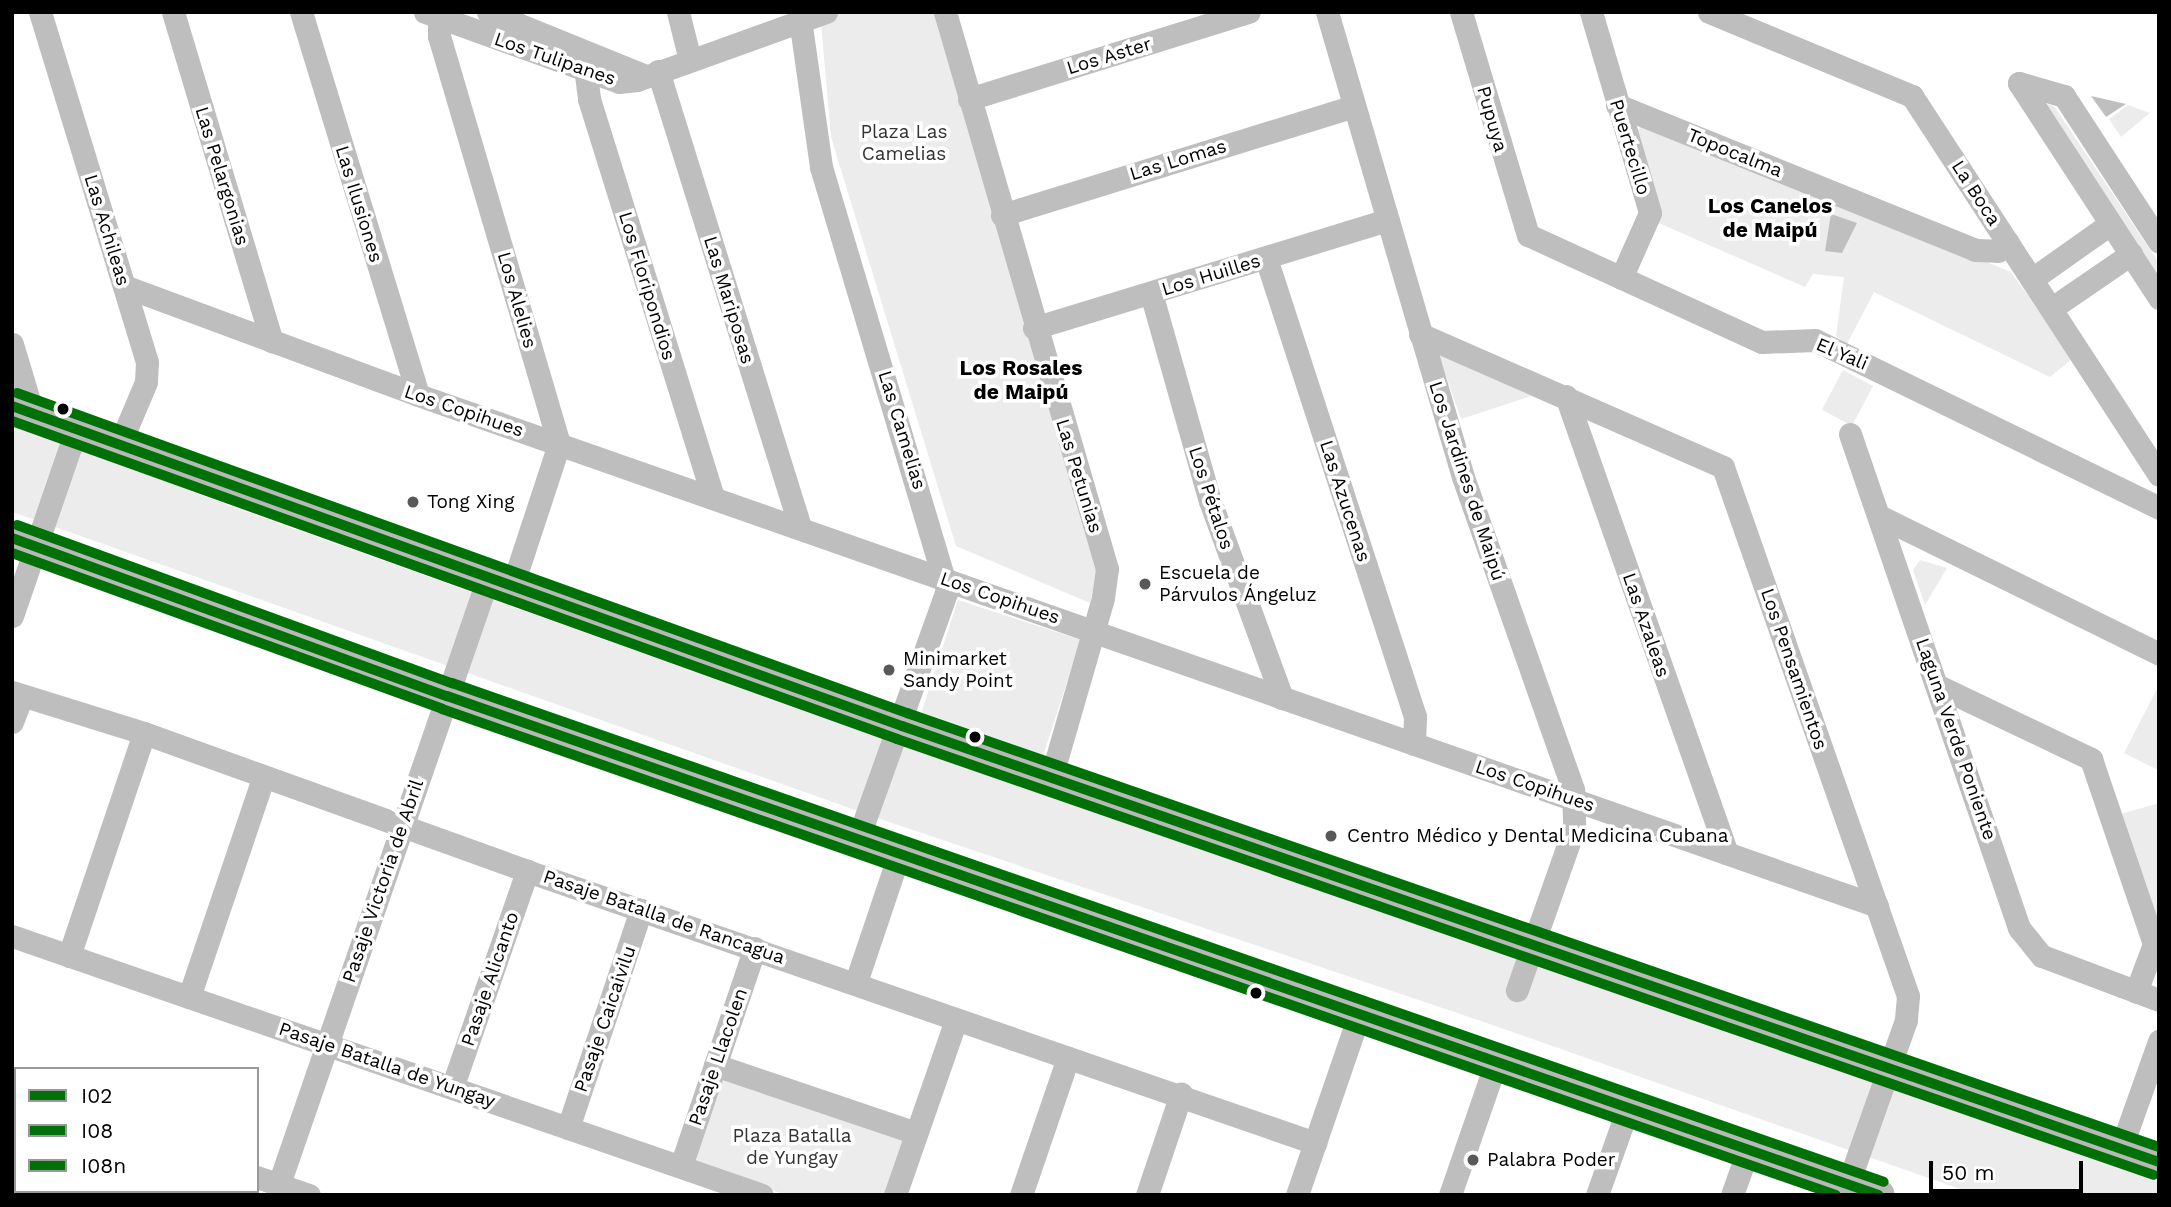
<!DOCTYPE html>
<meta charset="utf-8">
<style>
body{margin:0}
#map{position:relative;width:2171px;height:1207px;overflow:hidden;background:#fff;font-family:"Work Sans",sans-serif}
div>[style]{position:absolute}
.green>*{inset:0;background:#ececec;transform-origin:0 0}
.water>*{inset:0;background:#bfbfbf}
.street>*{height:23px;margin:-11.5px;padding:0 11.5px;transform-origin:11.5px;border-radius:11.5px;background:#bebebe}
.secondary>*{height:32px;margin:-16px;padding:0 16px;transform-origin:16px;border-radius:16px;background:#b8b8b8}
.bus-1>*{height:10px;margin:-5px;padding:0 5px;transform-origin:5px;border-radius:5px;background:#007106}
.bus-2>*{height:10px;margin:-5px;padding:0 5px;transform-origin:5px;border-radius:5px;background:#007106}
.bus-3>*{height:10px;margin:-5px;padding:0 5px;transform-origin:5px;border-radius:5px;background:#007106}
.dots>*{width:19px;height:19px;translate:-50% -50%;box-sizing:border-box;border:4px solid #fff;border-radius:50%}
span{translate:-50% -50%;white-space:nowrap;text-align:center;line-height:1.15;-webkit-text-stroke:7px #fff;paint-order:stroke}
.street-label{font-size:19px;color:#000}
.park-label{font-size:19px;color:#333}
.poi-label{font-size:19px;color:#000}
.left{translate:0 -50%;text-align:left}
.neighbourhood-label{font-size:21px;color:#000;font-weight:700}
.frame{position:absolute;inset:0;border:14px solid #000;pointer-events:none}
.legend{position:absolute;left:14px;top:1067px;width:245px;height:126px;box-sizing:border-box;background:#fff;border:2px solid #999;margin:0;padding:9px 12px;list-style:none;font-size:21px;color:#000}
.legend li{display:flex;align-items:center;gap:14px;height:35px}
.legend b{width:35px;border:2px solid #999}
.scale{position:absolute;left:1929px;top:1161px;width:154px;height:32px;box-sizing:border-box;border:4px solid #000;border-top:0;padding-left:9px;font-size:21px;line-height:24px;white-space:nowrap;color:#000;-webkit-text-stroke:5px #fff;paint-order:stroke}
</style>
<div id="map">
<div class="green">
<i style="clip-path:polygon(820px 12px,938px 12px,1098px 571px,1090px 603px,956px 546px,831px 137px)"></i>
<i style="clip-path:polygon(2043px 103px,2054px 106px,2159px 263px,2159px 279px)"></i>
<i style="clip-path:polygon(2128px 105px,2150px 113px,2121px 137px,2109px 119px)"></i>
<i style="clip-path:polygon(1651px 125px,2011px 272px,2073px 358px,2050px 377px,1874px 292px,1847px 344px,1836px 336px,1844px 277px,1813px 274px,1805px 287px,1654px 221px,1635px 136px,1640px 127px)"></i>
<i style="clip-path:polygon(1439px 356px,1448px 356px,1531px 396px,1461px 419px)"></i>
<i style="left:1843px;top:370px;width:34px;height:45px;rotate:28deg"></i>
<i style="clip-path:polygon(12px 423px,241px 510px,860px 731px,2159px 1177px,2159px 1195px,1977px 1195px,1481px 1021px,889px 822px,24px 516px,12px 512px)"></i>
<i style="clip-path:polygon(1920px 560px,1947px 568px,1925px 605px,1913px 570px)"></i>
<i style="left:958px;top:600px;width:129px;height:122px;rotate:18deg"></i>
<i style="clip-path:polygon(2159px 685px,2159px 769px,2158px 770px,2124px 753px)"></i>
<i style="clip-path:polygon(2159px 803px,2159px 924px,2121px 814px)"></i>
<i style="clip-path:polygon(720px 1073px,910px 1135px,889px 1195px,786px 1195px,691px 1160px)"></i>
</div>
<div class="water">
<i style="clip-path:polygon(2091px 96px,2126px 104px,2106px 117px)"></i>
<i style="clip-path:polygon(1831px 214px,1857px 223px,1842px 253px,1825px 251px)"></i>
</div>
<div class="street">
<i style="left:40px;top:12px;width:366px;rotate:73deg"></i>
<i style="left:147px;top:362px;width:20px;rotate:93deg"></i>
<i style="left:146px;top:382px;width:69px;rotate:112.9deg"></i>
<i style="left:173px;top:12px;width:344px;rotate:73.3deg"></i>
<i style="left:301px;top:12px;width:400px;rotate:73deg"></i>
<i style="left:425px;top:12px;width:206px;rotate:19.8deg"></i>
<i style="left:619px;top:82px;width:18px;rotate:-6deg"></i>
<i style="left:637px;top:80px;width:201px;rotate:-19.8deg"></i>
<i style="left:439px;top:12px;width:24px;rotate:90deg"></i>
<i style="left:439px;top:36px;width:425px;rotate:73.6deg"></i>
<i style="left:559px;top:444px;width:151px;rotate:108.2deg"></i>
<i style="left:488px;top:12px;width:170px;rotate:22.1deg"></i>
<i style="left:678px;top:12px;width:49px;rotate:76deg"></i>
<i style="left:799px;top:12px;width:157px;rotate:81.9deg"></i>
<i style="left:821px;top:167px;width:441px;rotate:73.4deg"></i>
<i style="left:947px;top:590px;width:264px;rotate:109.7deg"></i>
<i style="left:945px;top:12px;width:580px;rotate:73.78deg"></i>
<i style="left:1107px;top:569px;width:29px;rotate:98deg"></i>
<i style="left:1103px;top:598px;width:187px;rotate:106.1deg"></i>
<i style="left:1327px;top:12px;width:484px;rotate:73.7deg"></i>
<i style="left:1463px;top:477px;width:332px;rotate:70.6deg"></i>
<i style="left:1573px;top:790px;width:38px;rotate:88deg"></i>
<i style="left:1574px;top:828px;width:172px;rotate:109.4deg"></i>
<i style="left:1461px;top:12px;width:233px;rotate:73.3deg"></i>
<i style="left:1528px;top:235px;width:257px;rotate:24.6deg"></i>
<i style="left:1762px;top:342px;width:53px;rotate:-2.2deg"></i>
<i style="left:1815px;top:340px;width:383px;rotate:26deg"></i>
<i style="left:1591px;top:12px;width:209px;rotate:73.6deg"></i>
<i style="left:1650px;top:213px;width:71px;rotate:114deg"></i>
<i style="left:1709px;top:12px;width:220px;rotate:22.5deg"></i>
<i style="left:1912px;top:96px;width:452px;rotate:56.9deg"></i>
<i style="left:658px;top:71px;width:479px;rotate:72.7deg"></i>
<i style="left:586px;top:74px;width:25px;rotate:83deg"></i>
<i style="left:589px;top:99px;width:418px;rotate:72.7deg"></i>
<i style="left:2019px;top:83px;width:257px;rotate:56.9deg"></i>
<i style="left:2019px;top:83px;width:47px;rotate:16.1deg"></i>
<i style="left:2064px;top:96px;width:174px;rotate:56.9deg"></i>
<i style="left:969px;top:99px;width:293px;rotate:-17.3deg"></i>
<i style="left:1617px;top:105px;width:386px;rotate:22deg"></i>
<i style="left:1975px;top:250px;width:23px;rotate:2deg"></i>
<i style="left:1998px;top:251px;width:13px;rotate:-42deg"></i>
<i style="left:1002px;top:215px;width:368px;rotate:-17.2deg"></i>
<i style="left:1266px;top:258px;width:482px;rotate:72deg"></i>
<i style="left:1415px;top:716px;width:28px;rotate:92deg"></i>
<i style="left:2032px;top:279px;width:95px;rotate:-35.2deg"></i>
<i style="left:124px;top:286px;width:314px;rotate:20.3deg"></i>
<i style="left:418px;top:395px;width:1546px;rotate:19.3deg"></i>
<i style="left:1151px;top:293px;width:216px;rotate:74.2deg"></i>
<i style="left:1210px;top:501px;width:210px;rotate:69.9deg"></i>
<i style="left:2052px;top:308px;width:96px;rotate:-34.4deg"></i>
<i style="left:1034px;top:328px;width:370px;rotate:-17deg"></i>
<i style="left:1420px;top:334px;width:331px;rotate:23.7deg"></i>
<i style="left:1723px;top:467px;width:560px;rotate:70.72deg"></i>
<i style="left:1908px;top:996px;width:24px;rotate:95deg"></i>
<i style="left:1906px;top:1020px;width:174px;rotate:109.5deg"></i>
<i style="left:12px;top:344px;width:73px;rotate:73.3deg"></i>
<i style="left:1566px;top:396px;width:485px;rotate:70.6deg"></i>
<i style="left:1850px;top:434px;width:522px;rotate:71.11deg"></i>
<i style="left:2019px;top:928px;width:36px;rotate:51deg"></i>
<i style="left:2042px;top:956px;width:125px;rotate:20.6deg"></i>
<i style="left:1879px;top:516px;width:312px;rotate:26.2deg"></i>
<i style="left:12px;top:616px;width:197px;rotate:-71deg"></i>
<i style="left:1938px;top:686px;width:170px;rotate:25.5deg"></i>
<i style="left:2091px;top:759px;width:195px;rotate:71.2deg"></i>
<i style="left:2154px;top:944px;width:51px;rotate:110.6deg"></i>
<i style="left:12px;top:692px;width:138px;rotate:17.3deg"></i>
<i style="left:144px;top:733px;width:407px;rotate:19.8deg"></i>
<i style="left:527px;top:871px;width:834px;rotate:19.04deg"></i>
<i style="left:12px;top:722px;width:28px;rotate:-69deg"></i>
<i style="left:12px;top:936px;width:793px;rotate:19.05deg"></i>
<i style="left:69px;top:956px;width:235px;rotate:-71.4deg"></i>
<i style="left:856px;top:982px;width:135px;rotate:-71.4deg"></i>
<i style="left:189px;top:997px;width:233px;rotate:-71.3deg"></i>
<i style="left:715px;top:1065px;width:212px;rotate:18.7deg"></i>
<i style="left:452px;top:1088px;width:230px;rotate:-70.9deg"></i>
<i style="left:12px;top:1091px;width:4px;rotate:27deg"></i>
<i style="left:568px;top:1128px;width:230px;rotate:-71.5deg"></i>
<i style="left:2121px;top:1148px;width:114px;rotate:-70.4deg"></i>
<i style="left:681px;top:1166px;width:230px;rotate:-71.3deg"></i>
<i style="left:257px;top:1177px;width:55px;rotate:19.1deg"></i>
<i style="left:279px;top:1184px;width:641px;rotate:-70.97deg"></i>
<i style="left:107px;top:1191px;width:4px;rotate:90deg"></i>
<i style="left:895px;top:1195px;width:185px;rotate:-70.8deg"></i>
<i style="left:1021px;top:1195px;width:145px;rotate:-71.1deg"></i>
<i style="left:1147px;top:1195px;width:107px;rotate:-71.4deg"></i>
<i style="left:1297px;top:1195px;width:190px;rotate:-71deg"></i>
<i style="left:1450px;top:1195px;width:141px;rotate:-70.9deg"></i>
<i style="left:1597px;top:1195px;width:92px;rotate:-70.4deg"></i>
<i style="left:1732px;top:1195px;width:48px;rotate:-70.4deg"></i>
</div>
<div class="secondary">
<i style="left:12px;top:406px;width:946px;rotate:19.78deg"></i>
<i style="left:902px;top:726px;width:1330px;rotate:19.13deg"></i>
<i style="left:12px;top:538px;width:463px;rotate:20deg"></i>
<i style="left:447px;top:696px;width:1516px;rotate:19.21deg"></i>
</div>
<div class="bus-1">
<i style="left:12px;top:406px;width:946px;rotate:19.78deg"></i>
<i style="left:902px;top:726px;width:1330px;rotate:19.13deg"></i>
<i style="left:12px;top:538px;width:463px;rotate:20deg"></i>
<i style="left:447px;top:696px;width:1516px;rotate:19.22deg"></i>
</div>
<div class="bus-2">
<i style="left:12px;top:421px;width:940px;rotate:19.76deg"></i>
<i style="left:897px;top:739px;width:1330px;rotate:19.13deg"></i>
<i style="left:12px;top:553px;width:457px;rotate:19.9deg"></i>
<i style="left:442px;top:709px;width:1476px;rotate:19.22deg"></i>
</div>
<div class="bus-3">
<i style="left:17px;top:393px;width:946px;rotate:19.78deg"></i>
<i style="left:907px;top:713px;width:1325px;rotate:19.12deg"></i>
<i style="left:17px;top:525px;width:463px;rotate:20deg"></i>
<i style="left:452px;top:683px;width:1516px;rotate:19.21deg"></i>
</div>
<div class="dots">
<i style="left:63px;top:409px;background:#000"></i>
<i style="left:413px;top:502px;background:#595959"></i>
<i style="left:1145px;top:584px;background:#595959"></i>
<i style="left:889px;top:670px;background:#595959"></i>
<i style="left:975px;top:737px;background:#000"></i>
<i style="left:1331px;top:836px;background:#595959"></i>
<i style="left:1256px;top:993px;background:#000"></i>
<i style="left:1473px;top:1160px;background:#595959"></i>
</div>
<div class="street-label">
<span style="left:1109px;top:56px;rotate:-17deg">Los Aster</span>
<span style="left:555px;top:59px;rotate:19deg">Los Tulipanes</span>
<span style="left:1492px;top:119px;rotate:74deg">Pupuya</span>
<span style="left:1630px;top:147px;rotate:73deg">Puertecillo</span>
<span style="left:1735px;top:153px;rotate:22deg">Topocalma</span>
<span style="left:1178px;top:160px;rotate:-17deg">Las Lomas</span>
<span style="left:222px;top:176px;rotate:73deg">Las Pelargonias</span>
<span style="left:1976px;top:193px;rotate:57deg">La Boca</span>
<span style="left:359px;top:204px;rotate:73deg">Las Ilusiones</span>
<span style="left:107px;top:230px;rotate:73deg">Las Achileas</span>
<span style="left:1211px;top:275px;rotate:-17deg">Los Huilles</span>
<span style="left:647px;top:286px;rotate:73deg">Los Floripondios</span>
<span style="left:517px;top:300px;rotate:74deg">Los Alelies</span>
<span style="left:729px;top:300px;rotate:73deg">Las Mariposas</span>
<span style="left:1842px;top:354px;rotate:23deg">El Yali</span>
<span style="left:464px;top:411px;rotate:19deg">Los Copihues</span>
<span style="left:902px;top:430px;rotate:73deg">Las Camelias</span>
<span style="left:1079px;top:476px;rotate:73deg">Las Petunias</span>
<span style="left:1467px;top:481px;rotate:72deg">Los Jardines de Maipú</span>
<span style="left:1211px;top:498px;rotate:72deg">Los Pétalos</span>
<span style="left:1345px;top:501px;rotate:72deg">Las Azucenas</span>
<span style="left:1000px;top:598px;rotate:19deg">Los Copihues</span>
<span style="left:1646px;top:625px;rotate:71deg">Las Azaleas</span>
<span style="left:1794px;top:669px;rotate:71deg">Los Pensamientos</span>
<span style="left:1956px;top:739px;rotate:71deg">Laguna Verde Poniente</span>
<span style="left:1535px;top:786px;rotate:19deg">Los Copihues</span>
<span style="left:383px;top:881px;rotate:-71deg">Pasaje Victoria de Abril</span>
<span style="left:664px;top:917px;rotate:19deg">Pasaje Batalla de Rancagua</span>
<span style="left:490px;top:979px;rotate:-71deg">Pasaje Alicanto</span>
<span style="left:605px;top:1019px;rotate:-71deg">Pasaje Caicaivilu</span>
<span style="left:718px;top:1057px;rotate:-71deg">Pasaje Llacolen</span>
<span style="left:387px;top:1065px;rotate:19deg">Pasaje Batalla de Yungay</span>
</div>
<div class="park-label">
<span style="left:904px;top:143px">Plaza Las<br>Camelias</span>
<span style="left:792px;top:1147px">Plaza Batalla<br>de Yungay</span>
</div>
<div class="poi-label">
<span class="left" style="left:427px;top:502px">Tong Xing</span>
<span class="left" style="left:1159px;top:584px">Escuela de<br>Párvulos Ángeluz</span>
<span class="left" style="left:903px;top:670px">Minimarket<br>Sandy Point</span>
<span class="left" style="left:1347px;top:836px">Centro Médico y Dental Medicina Cubana</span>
<span class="left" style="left:1487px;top:1160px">Palabra Poder</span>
</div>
<div class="neighbourhood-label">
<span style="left:1770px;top:218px">Los Canelos<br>de Maipú</span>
<span style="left:1021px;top:380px">Los Rosales<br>de Maipú</span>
</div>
<div class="frame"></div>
<ul class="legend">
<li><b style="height:9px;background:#007106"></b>I02</li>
<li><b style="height:9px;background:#007106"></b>I08</li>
<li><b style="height:9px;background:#007106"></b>I08n</li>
</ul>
<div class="scale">50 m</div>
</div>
